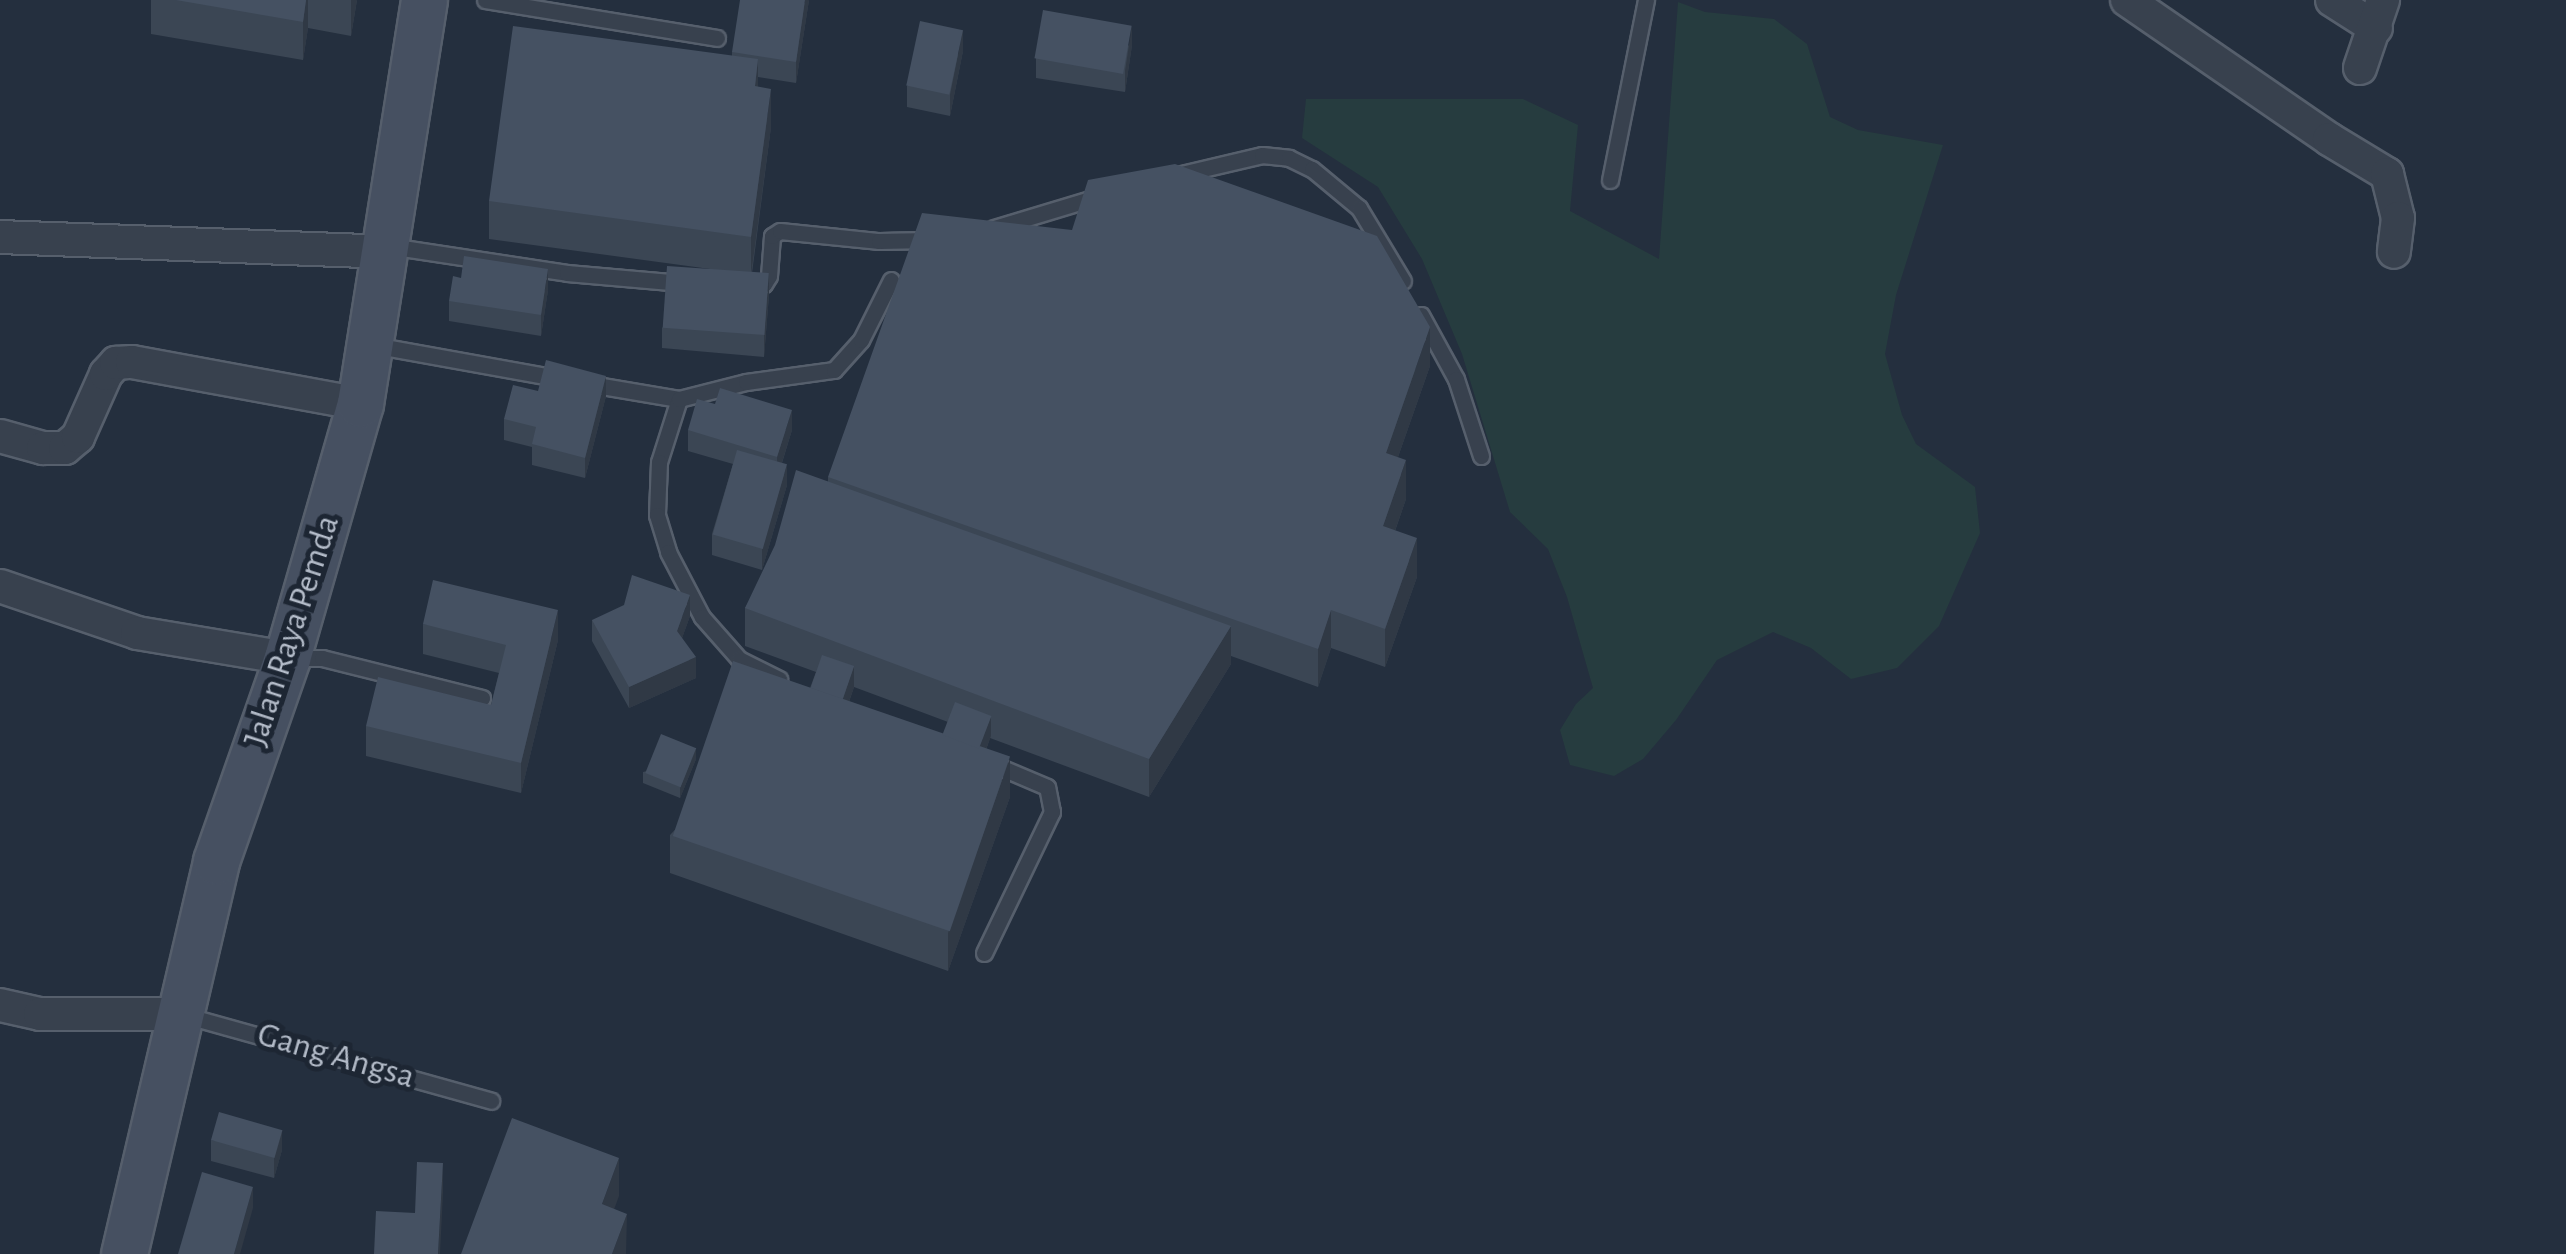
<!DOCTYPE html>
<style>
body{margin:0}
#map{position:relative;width:2566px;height:1254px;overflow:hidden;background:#242f3e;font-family:"Alegreya Sans",sans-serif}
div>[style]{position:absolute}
.green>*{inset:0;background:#263c3f}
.roads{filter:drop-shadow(2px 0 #565f6c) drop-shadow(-2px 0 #565f6c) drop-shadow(0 2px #565f6c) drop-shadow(0 -2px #565f6c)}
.service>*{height:15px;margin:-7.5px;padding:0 7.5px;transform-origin:7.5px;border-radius:7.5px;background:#38414e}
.minor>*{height:32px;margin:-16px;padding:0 16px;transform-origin:16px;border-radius:16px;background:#38414e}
.secondary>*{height:45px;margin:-22.5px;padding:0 22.5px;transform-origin:22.5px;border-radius:22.5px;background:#465061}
.wall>*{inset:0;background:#3b4654}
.shaded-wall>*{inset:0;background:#303945}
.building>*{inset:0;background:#455162;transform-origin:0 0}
span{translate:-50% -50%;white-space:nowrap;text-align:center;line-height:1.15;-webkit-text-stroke:10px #1d2633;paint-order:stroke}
.street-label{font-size:35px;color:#b4bcc9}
</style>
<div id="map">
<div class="green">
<i style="clip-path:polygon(1678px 2px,1705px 12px,1774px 19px,1807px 44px,1830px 117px,1858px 130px,1943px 145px,1896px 295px,1885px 354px,1902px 415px,1916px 444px,1975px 487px,1980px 533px,1939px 626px,1897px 668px,1851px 679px,1811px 648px,1773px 632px,1717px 660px,1676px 720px,1643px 759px,1614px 776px,1570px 765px,1560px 730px,1576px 704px,1593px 688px,1567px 597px,1548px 549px,1510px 512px,1462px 354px,1422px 259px,1378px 187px,1302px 138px,1306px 99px,1523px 99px,1578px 125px,1570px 211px,1659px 259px)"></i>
</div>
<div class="roads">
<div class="service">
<i style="left:485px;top:0;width:235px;rotate:9.3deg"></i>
<i style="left:1177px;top:175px;width:87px;rotate:-13.2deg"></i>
<i style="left:1262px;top:155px;width:27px;rotate:6deg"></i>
<i style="left:1289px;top:158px;width:25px;rotate:26deg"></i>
<i style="left:1312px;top:169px;width:61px;rotate:39.7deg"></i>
<i style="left:1359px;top:208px;width:85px;rotate:58.9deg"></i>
<i style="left:1610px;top:180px;width:184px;rotate:-78.7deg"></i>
<i style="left:994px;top:228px;width:108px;rotate:-16.8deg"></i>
<i style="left:389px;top:246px;width:180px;rotate:8.6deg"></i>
<i style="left:567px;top:273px;width:115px;rotate:5deg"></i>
<i style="left:755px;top:286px;width:9px;rotate:-13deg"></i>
<i style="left:764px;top:284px;width:9px;rotate:-58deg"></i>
<i style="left:769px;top:276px;width:40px;rotate:-85.7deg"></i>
<i style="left:772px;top:236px;width:9px;rotate:-32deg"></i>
<i style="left:780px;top:231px;width:100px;rotate:5.8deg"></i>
<i style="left:879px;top:241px;width:53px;rotate:-1.1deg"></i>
<i style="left:1421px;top:315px;width:73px;rotate:61.3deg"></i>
<i style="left:1456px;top:379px;width:81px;rotate:72deg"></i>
<i style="left:373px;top:345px;width:192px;rotate:10.2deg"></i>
<i style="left:590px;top:384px;width:90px;rotate:9.6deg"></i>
<i style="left:679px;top:399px;width:66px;rotate:107.6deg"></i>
<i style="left:659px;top:462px;width:53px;rotate:92.2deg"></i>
<i style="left:657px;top:515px;width:39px;rotate:73deg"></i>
<i style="left:668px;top:552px;width:73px;rotate:62.4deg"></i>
<i style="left:702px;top:617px;width:56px;rotate:48.6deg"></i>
<i style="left:739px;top:659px;width:45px;rotate:26.6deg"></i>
<i style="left:679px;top:399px;width:69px;rotate:-14.2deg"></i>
<i style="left:746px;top:382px;width:89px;rotate:-7.8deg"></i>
<i style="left:834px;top:370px;width:40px;rotate:-48deg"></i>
<i style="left:861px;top:340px;width:67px;rotate:-63.4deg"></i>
<i style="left:291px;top:658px;width:31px"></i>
<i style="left:322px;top:658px;width:165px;rotate:14deg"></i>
<i style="left:984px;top:953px;width:157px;rotate:-64.3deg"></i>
<i style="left:1052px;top:812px;width:25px;rotate:-101deg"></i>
<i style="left:1047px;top:787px;width:56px;rotate:-157.1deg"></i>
<i style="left:184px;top:1015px;width:319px;rotate:15.6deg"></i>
</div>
<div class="minor">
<i style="left:2127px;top:0;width:245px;rotate:34.5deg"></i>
<i style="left:2329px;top:139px;width:68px;rotate:31.1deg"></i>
<i style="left:2387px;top:174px;width:45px;rotate:76deg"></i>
<i style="left:2398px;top:218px;width:34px;rotate:97deg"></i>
<i style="left:2332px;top:0;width:52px;rotate:32.5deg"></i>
<i style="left:2360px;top:68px;width:72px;rotate:-71.3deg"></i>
<i style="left:0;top:237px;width:387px;rotate:2.2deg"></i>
<i style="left:0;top:436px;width:45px;rotate:15.6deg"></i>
<i style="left:43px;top:448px;width:22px"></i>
<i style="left:65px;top:448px;width:17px;rotate:-40deg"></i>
<i style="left:78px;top:437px;width:69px;rotate:-66deg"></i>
<i style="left:106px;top:374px;width:15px;rotate:-48deg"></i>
<i style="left:116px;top:363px;width:16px;rotate:-4deg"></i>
<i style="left:132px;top:362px;width:232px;rotate:10.4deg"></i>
<i style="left:0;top:586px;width:145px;rotate:18.9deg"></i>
<i style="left:137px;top:633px;width:152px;rotate:9.5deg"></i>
<i style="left:0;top:1005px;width:41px;rotate:12.7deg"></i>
<i style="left:40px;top:1014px;width:140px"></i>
</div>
<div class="secondary">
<i style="left:124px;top:1254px;width:404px;rotate:-76.8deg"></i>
<i style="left:216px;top:861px;width:215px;rotate:-70.7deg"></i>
<i style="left:287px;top:658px;width:264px;rotate:-74deg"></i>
<i style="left:360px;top:404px;width:409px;rotate:-81deg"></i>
</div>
</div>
<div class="wall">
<i style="clip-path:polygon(151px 0,357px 0,351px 36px,308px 28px,303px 60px,151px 34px)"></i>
<i style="clip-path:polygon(809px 0,796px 83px,758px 77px,758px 87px,771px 127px,752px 273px,769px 295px,764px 357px,662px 348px,662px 328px,710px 269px,489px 239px,489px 201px,732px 56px,732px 52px)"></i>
<i style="clip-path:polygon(1132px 45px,1125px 92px,1036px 78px,1036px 58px)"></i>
<i style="clip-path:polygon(963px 51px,950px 116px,907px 107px,907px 86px)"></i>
<i style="clip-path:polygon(548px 290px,541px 336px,449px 321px,449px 301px)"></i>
<i style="clip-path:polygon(evenodd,1430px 366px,1398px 457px,1406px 499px,1395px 531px,1417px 577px,1385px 667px,1331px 648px,1318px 687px,1231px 656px,1231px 664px,1149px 797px,990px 738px,986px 750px,1010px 797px,948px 971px,670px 873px,670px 835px,810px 688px,816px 672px,745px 646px,745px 608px,828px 481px,828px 477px,1430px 366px,854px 687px,948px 722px,943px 735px,849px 702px,854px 687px)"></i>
<i style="clip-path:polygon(538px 391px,606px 396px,585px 478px,532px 465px,532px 447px,504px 440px,504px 419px)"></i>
<i style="clip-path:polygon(688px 430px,792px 430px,782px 463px,787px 485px,762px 570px,712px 555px,712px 534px,733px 464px,688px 451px)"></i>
<i style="clip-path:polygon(690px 616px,682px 638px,696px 678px,629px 708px,592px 641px,592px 620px)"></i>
<i style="clip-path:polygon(423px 624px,558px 640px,521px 793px,366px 756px,366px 726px,491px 705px,499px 673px,423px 654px)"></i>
<i style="clip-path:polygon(696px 759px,680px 798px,643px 783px,643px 772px)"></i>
<i style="clip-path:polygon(211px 1140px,282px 1150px,274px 1178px,211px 1161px)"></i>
</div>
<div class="shaded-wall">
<i style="clip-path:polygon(306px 0,308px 0,308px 28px,303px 60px,303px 22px)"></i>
<i style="clip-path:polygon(351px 0,357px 0,351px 36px)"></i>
<i style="clip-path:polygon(805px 0,809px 0,796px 83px,796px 62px)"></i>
<i style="clip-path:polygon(1132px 25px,1132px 45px,1125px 92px,1125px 71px)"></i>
<i style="clip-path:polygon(963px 30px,963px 51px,950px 116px,950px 95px)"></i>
<i style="clip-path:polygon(758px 59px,758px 97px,755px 86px)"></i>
<i style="clip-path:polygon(771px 89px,771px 127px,751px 275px,751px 237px)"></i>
<i style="clip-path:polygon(548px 269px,548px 290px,541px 336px,541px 315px)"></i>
<i style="clip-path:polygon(769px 274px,769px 295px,764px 357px,764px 336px)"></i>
<i style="clip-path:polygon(1430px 327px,1430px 366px,1386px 491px,1386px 453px)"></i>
<i style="clip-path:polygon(606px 376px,606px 396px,585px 478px,585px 458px)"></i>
<i style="clip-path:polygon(792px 410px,792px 430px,777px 478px,777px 457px)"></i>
<i style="clip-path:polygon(1406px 460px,1406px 499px,1383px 565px,1383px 526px)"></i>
<i style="clip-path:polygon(787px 464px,787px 485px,762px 570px,762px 549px)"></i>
<i style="clip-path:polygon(1417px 538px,1417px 577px,1385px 667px,1385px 629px)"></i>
<i style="clip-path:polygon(690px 595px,690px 616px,677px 652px,677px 631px)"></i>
<i style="clip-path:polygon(558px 610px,558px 640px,521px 793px,521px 763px)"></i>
<i style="clip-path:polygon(1331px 610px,1331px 648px,1318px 687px,1318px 649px)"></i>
<i style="clip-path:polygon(1231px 626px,1231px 664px,1149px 797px,1149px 759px)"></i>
<i style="clip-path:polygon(696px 657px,696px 678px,629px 708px,629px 687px)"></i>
<i style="clip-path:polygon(854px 666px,854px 687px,837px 736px,837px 715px)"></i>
<i style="clip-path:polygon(991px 716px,991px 736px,973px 784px,973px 763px)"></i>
<i style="clip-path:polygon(696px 748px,696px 759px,680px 798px,680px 788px)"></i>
<i style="clip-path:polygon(1010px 758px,1010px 797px,948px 971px,948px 933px)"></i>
<i style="clip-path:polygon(282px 1130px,282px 1150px,274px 1178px,274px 1157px)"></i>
<i style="clip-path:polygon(619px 1158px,619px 1196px,602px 1242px,602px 1204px)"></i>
<i style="clip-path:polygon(443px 1163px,443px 1193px,440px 1254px,438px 1254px)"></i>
<i style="clip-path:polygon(253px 1187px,253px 1208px,240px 1254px,234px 1254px)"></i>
<i style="clip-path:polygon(627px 1214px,626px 1254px,612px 1254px)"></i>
</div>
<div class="building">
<i style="clip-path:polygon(176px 0,306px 0,303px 22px)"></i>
<i style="clip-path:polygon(740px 0,805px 0,796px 62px,732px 52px)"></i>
<i style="left:1043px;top:10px;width:90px;height:49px;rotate:10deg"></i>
<i style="left:920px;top:21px;width:44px;height:66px;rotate:12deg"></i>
<i style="clip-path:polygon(513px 26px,758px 59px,755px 86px,771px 89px,751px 237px,489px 201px)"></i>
<i style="clip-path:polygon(1175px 164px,1377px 236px,1430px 327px,1386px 453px,1406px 460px,1383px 526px,1417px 538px,1385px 629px,1331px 610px,1318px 649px,828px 477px,922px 213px,1072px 230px,1088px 180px)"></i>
<i style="clip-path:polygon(464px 256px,548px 269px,541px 315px,449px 301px,453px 276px,461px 278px)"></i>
<i style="left:667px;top:266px;width:102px;height:62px;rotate:4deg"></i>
<i style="clip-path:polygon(546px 360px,606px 376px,585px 458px,532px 444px,536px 427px,504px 419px,513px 385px,538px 391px)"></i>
<i style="clip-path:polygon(720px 388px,792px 410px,777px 457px,688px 430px,697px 399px,715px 404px)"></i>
<i style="left:737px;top:450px;width:52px;height:88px;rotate:16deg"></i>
<i style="clip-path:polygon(796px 470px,1231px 626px,1149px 759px,745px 608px,775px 545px)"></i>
<i style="clip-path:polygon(632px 575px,690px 595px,677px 631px,696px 657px,629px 687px,592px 620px,624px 605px)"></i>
<i style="clip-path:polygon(433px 580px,558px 610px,521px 763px,366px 726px,378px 677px,491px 705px,506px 645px,423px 624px)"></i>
<i style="left:822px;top:655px;width:34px;height:35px;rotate:19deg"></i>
<i style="left:733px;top:661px;width:293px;height:185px;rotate:19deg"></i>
<i style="left:955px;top:702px;width:39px;height:35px;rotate:21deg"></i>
<i style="left:661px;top:734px;width:38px;height:42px;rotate:22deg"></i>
<i style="left:219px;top:1112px;width:66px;height:29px;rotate:16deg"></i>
<i style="clip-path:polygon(512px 1118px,619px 1158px,602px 1204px,627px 1214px,612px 1254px,461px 1254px)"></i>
<i style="clip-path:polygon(417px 1162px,443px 1163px,438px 1254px,374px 1254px,376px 1211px,415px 1213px)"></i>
<i style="clip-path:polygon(202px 1172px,253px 1187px,234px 1254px,178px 1254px)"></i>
</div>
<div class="street-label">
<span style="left:292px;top:631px;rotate:-72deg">Jalan Raya Pemda</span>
<span style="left:336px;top:1056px;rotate:16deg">Gang Angsa</span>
</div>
</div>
